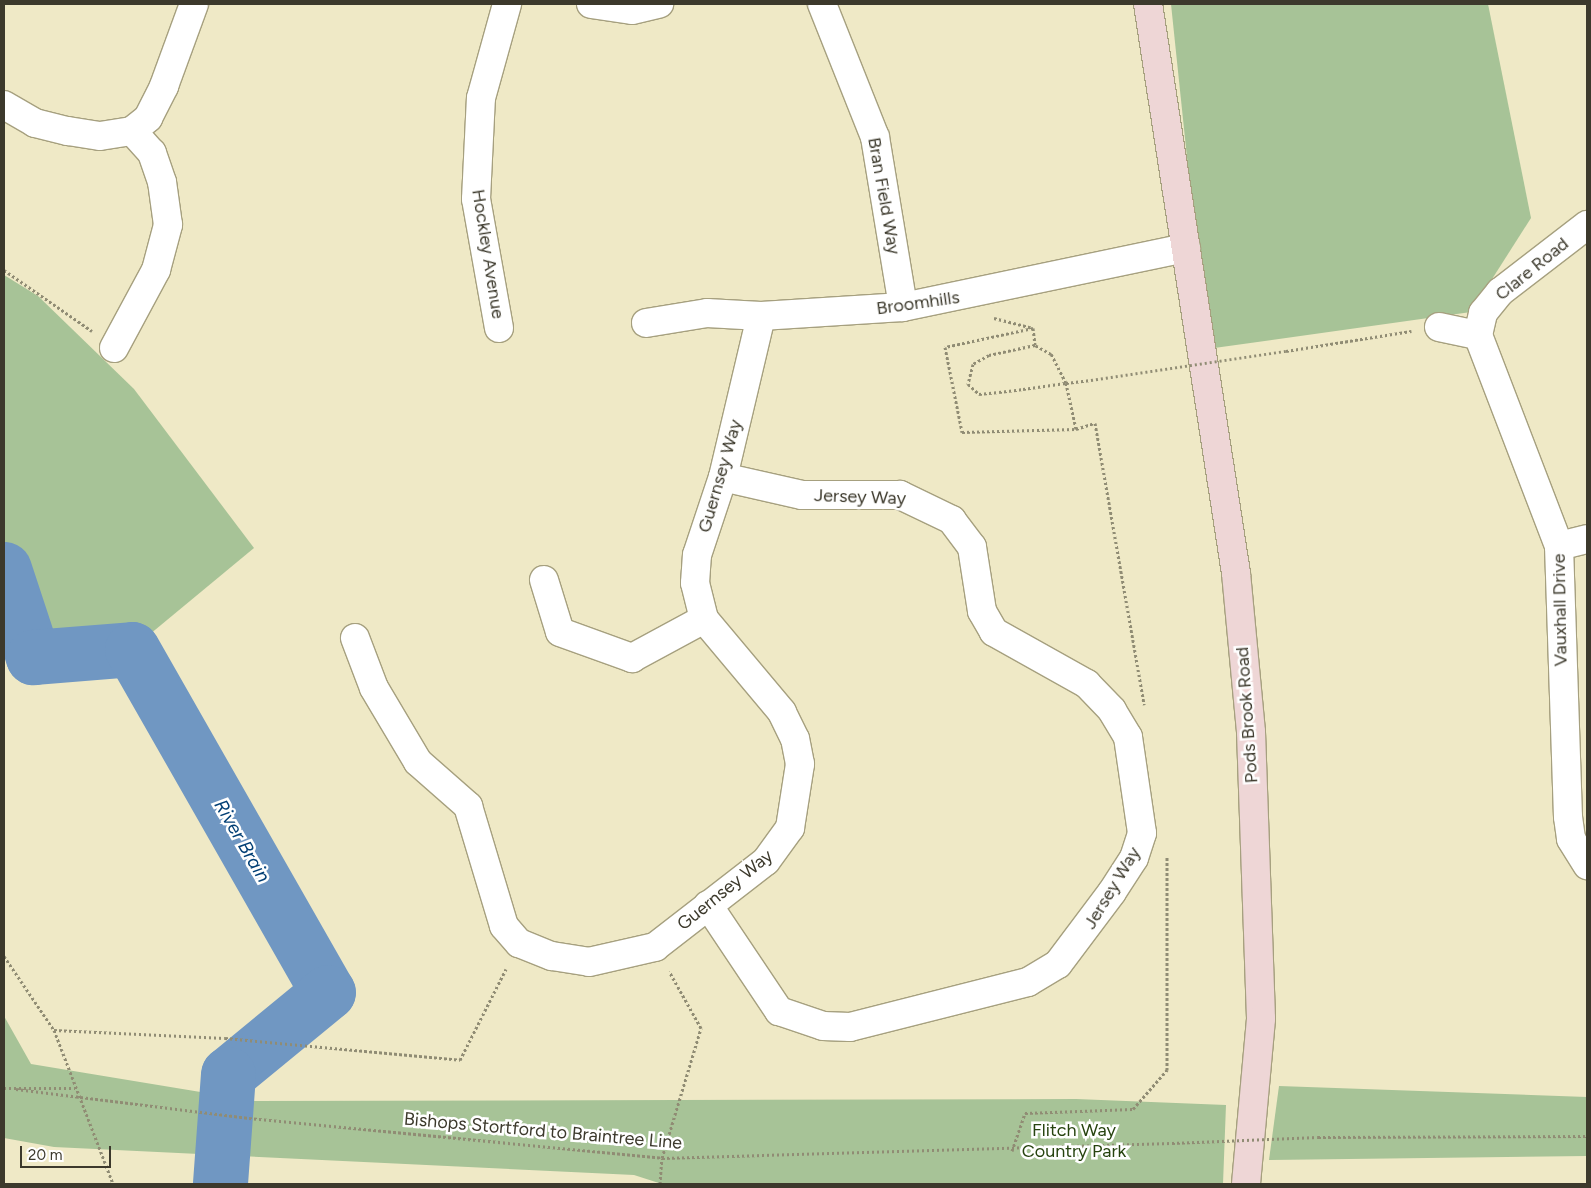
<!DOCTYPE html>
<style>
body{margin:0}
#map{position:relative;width:1591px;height:1188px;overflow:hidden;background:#efe9c6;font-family:Figtree,sans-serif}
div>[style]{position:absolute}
.green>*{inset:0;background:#a7c397}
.river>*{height:55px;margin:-27.5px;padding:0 27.5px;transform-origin:27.5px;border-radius:27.5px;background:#7097c2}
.path>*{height:3px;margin-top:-1.5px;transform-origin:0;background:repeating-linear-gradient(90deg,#908c74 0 2.5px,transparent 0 5px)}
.roads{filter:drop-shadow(1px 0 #a6a07f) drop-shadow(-1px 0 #a6a07f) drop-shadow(0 1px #a6a07f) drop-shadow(0 -1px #a6a07f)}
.street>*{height:28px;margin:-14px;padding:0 14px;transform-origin:14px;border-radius:14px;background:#fff}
.secondary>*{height:28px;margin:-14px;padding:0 14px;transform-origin:14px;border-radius:14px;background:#eed6d6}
.path-bridge>*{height:3px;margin-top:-1.5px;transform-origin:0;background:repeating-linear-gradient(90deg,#908c74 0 2.5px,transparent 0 5px)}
span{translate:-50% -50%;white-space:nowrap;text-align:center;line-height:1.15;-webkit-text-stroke:5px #fff;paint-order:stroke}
.street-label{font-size:18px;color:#3c392c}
.park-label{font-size:18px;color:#26430f}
.water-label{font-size:19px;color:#023f75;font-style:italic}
.frame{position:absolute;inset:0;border:5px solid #3c392c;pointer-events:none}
.scale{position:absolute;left:20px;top:1146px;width:91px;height:22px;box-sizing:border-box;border:2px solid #3c392c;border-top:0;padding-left:6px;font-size:15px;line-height:18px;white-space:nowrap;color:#3c392c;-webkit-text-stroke:4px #fff;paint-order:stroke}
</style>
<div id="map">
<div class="green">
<i style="clip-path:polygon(1171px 4px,1488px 4px,1531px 218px,1471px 312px,1207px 349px)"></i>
<i style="clip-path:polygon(4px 275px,38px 296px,134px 389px,254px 548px,132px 649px,33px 657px,4px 569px)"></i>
<i style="clip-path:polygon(4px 1016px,31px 1064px,255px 1101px,1076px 1099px,1226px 1105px,1223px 1184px,662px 1184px,634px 1175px,54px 1147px,4px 1138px)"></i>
<i style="clip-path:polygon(1279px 1086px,1587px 1097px,1587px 1156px,1269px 1160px)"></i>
</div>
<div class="river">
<i style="left:4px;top:569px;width:93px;rotate:71.8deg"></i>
<i style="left:33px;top:657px;width:99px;rotate:-4.6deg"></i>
<i style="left:132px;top:649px;width:395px;rotate:60.3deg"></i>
<i style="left:328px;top:992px;width:129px;rotate:140.6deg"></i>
<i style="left:228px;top:1074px;width:110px;rotate:94.2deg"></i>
</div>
<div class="path">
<i style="left:4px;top:270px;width:107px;rotate:34.7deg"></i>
<i style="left:994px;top:318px;width:40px;rotate:14.4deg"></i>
<i style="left:1033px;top:328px;width:17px;rotate:83deg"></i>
<i style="left:1033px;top:328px;width:90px;rotate:167.8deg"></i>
<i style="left:945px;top:347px;width:87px;rotate:78.7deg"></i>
<i style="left:962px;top:432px;width:114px;rotate:-1.5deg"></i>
<i style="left:1076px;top:429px;width:20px;rotate:-18deg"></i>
<i style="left:1095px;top:423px;width:286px;rotate:80.1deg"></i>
<i style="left:1286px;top:351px;width:127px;rotate:-9.1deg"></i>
<i style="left:1076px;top:429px;width:47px;rotate:-102.3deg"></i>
<i style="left:1066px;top:383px;width:33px;rotate:-117deg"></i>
<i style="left:1051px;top:354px;width:18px;rotate:-151deg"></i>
<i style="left:1035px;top:345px;width:47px;rotate:167.7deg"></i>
<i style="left:989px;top:355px;width:18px;rotate:151deg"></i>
<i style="left:973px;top:364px;width:21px;rotate:104deg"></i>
<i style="left:968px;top:384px;width:15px;rotate:42deg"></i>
<i style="left:979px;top:394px;width:20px;rotate:-6deg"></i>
<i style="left:999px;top:392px;width:24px;rotate:-7deg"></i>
<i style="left:1023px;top:389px;width:43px;rotate:-7.9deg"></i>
<i style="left:1066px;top:383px;width:25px;rotate:-7deg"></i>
<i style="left:4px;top:956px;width:89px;rotate:56deg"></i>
<i style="left:54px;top:1030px;width:165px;rotate:69deg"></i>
<i style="left:54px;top:1030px;width:171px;rotate:2.7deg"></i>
<i style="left:225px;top:1038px;width:236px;rotate:5.3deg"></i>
<i style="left:460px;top:1060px;width:102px;rotate:-63.2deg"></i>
<i style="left:4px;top:1088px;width:71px"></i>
<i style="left:249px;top:1118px;width:415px;rotate:5.5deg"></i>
<i style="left:662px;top:1158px;width:510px;rotate:-1.68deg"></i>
<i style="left:1318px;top:1137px;width:269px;rotate:-0.2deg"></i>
<i style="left:1012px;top:1151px;width:40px;rotate:-71.1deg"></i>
<i style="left:1025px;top:1113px;width:108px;rotate:-2.1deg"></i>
<i style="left:1133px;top:1109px;width:52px;rotate:-48.9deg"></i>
<i style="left:1167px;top:1070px;width:213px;rotate:-90deg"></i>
<i style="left:660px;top:1184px;width:26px;rotate:-86deg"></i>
<i style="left:662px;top:1158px;width:136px;rotate:-73.3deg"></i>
<i style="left:701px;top:1028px;width:65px;rotate:-119.3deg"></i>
</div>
<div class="roads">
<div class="street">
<i style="left:591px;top:4px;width:41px;rotate:8.3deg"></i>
<i style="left:632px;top:10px;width:28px;rotate:-13deg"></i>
<i style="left:822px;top:4px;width:143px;rotate:68.3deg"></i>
<i style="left:875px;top:137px;width:172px;rotate:80.6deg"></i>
<i style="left:4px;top:105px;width:36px;rotate:30deg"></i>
<i style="left:35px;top:123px;width:34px;rotate:14deg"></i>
<i style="left:68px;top:131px;width:32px;rotate:9deg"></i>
<i style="left:100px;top:136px;width:32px;rotate:-9deg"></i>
<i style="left:132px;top:131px;width:21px;rotate:-39deg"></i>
<i style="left:148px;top:118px;width:36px;rotate:-63deg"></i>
<i style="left:164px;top:86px;width:87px;rotate:-69.9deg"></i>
<i style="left:646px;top:323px;width:62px;rotate:-9.3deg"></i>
<i style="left:707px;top:313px;width:54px;rotate:3.2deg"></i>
<i style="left:761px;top:316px;width:142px;rotate:-3.6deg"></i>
<i style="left:903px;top:307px;width:289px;rotate:-11.8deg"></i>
<i style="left:1439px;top:327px;width:40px;rotate:12deg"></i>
<i style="left:499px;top:328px;width:131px;rotate:-100.1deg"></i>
<i style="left:476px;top:199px;width:101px;rotate:-87.2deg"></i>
<i style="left:481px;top:98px;width:98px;rotate:-74.5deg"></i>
<i style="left:1478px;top:335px;width:226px;rotate:69deg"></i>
<i style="left:1559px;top:546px;width:271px;rotate:88.1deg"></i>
<i style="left:1568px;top:817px;width:22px;rotate:82deg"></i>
<i style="left:1571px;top:839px;width:31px;rotate:58deg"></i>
<i style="left:1478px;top:335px;width:23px;rotate:-77deg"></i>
<i style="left:1483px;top:313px;width:27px;rotate:-51deg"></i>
<i style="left:1500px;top:292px;width:110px;rotate:-37.6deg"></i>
<i style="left:114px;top:348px;width:89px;rotate:-61.7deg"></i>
<i style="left:156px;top:270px;width:47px;rotate:-75.1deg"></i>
<i style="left:168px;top:225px;width:43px;rotate:-97.9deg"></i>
<i style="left:162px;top:182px;width:31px;rotate:-109deg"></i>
<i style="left:152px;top:153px;width:30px;rotate:-132deg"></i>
<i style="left:1559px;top:546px;width:29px;rotate:-14deg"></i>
<i style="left:544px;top:580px;width:54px;rotate:72.9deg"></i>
<i style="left:560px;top:632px;width:77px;rotate:19.9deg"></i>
<i style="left:632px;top:658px;width:82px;rotate:-28.4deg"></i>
<i style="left:355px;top:638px;width:53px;rotate:69.2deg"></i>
<i style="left:374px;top:688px;width:86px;rotate:59.3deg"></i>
<i style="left:418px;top:762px;width:67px;rotate:41.3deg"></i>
<i style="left:468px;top:806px;width:125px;rotate:73.3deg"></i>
<i style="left:504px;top:926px;width:23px;rotate:49deg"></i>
<i style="left:519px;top:943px;width:35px;rotate:22deg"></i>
<i style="left:552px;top:956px;width:37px;rotate:9deg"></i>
<i style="left:589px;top:962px;width:68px;rotate:-12.8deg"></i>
<i style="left:655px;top:947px;width:140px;rotate:-37.8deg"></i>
<i style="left:766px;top:861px;width:41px;rotate:-54deg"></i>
<i style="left:790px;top:828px;width:65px;rotate:-81.1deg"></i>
<i style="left:800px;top:764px;width:25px;rotate:-101deg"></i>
<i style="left:795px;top:739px;width:30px;rotate:-116deg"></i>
<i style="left:782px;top:712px;width:121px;rotate:-130deg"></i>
<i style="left:704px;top:619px;width:37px;rotate:-104deg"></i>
<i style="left:695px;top:583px;width:28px;rotate:-86deg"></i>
<i style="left:697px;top:555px;width:82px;rotate:-71.6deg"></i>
<i style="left:723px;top:477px;width:165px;rotate:-76.7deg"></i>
<i style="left:708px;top:905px;width:128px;rotate:56.2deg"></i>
<i style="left:779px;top:1011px;width:46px;rotate:18.8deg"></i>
<i style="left:823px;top:1026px;width:27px;rotate:2deg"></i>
<i style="left:850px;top:1027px;width:184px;rotate:-14.2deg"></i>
<i style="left:1028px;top:982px;width:35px;rotate:-31deg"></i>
<i style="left:1058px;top:964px;width:90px;rotate:-53.1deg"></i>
<i style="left:1112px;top:892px;width:40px;rotate:-57.1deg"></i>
<i style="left:1134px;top:858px;width:26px;rotate:-72deg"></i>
<i style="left:1142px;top:833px;width:97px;rotate:-98.3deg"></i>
<i style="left:1128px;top:737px;width:31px;rotate:-121deg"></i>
<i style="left:1112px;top:710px;width:36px;rotate:-134deg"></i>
<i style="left:1087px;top:684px;width:107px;rotate:-150.8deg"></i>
<i style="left:994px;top:632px;width:24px;rotate:-120deg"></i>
<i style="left:982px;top:611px;width:65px;rotate:-98.9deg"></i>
<i style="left:972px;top:547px;width:34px;rotate:-127deg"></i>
<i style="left:952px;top:520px;width:58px;rotate:-154.3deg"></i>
<i style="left:900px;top:495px;width:98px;rotate:180deg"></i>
<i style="left:802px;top:495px;width:81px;rotate:-167.2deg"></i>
</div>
<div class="secondary">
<i style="left:1148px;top:4px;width:576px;rotate:81.21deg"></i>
<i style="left:1236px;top:573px;width:160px;rotate:84.6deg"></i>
<i style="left:1251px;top:732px;width:287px;rotate:88deg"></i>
<i style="left:1261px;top:1019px;width:166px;rotate:95.2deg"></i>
</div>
</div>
<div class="path-bridge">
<i style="left:1091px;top:380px;width:197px;rotate:-8.5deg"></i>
<i style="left:16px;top:1089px;width:235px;rotate:7.1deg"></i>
<i style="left:1172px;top:1143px;width:146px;rotate:-2.4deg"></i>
</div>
<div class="street-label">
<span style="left:884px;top:196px;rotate:80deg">Bran Field Way</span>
<span style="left:488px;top:254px;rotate:81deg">Hockley Avenue</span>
<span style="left:1532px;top:269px;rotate:-39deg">Clare Road</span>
<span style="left:918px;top:303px;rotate:-8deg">Broomhills</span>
<span style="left:720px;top:476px;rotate:-74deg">Guernsey Way</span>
<span style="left:860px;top:497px;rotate:2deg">Jersey Way</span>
<span style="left:1560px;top:610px;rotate:-91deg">Vauxhall Drive</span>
<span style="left:1247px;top:715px;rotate:-94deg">Pods Brook Road</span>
<span style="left:1112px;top:888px;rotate:-59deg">Jersey Way</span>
<span style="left:725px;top:890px;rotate:-39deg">Guernsey Way</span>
<span style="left:543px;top:1131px;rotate:5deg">Bishops Stortford to Braintree Line</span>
</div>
<div class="park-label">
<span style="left:1074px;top:1141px">Flitch Way<br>Country Park</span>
</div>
<div class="water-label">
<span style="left:242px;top:841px;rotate:60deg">River Brain</span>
</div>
<div class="frame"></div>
<div class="scale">20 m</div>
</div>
